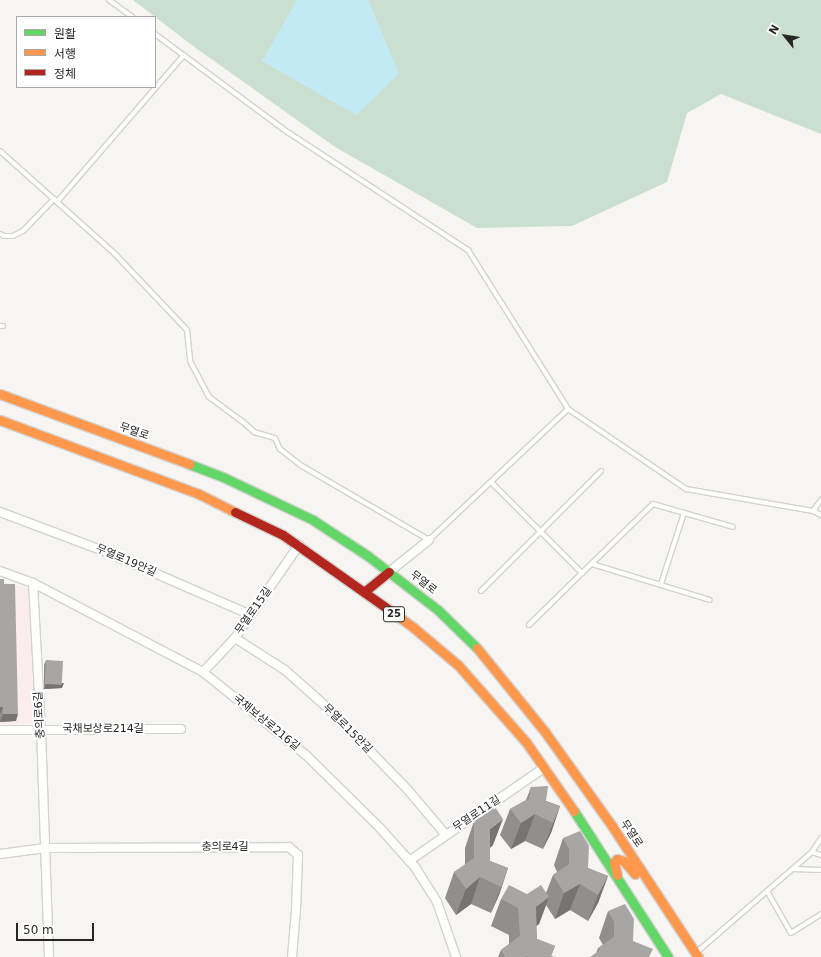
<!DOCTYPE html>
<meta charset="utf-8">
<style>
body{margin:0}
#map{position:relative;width:821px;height:957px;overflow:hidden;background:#f7f5f2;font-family:"DejaVu Sans","Noto Sans KR",sans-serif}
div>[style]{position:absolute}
.education>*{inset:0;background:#fbecef}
.green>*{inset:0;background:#cadfd0}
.water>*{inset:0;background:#c2eaf5}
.roads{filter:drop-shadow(1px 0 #d4d2d0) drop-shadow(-1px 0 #d4d2d0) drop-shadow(0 1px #d4d2d0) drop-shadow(0 -1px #d4d2d0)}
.lane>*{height:4px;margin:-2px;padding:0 2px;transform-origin:2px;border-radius:2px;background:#fefefd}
.street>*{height:8px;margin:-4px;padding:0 4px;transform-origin:4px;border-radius:4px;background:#fefefd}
.fast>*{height:9px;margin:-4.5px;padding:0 4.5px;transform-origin:4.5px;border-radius:4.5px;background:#63d668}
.slow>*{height:9px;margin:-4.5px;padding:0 4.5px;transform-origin:4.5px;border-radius:4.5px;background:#ff974d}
.jam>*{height:9px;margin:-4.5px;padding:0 4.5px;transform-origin:4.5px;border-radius:4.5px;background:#b3261e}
.wall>*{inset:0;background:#908f8d}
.shaded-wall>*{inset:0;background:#757473}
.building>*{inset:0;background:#a7a6a4;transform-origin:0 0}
span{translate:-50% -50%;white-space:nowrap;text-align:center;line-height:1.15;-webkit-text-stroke:4px #fff;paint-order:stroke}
.shield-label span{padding:1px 3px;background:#fff;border:1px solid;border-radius:3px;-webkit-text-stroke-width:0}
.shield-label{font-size:10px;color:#282624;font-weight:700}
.street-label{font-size:11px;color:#282624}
.legend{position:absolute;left:16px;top:16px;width:140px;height:72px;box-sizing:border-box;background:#fff;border:1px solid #a9a8a7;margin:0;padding:5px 7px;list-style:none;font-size:12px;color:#282624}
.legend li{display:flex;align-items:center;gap:8px;height:20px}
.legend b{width:20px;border:1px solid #a9a8a7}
.north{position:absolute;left:765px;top:16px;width:40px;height:40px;-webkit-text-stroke:3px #fff;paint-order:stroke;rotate:300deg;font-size:11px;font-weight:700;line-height:16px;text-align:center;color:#282624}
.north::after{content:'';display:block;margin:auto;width:14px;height:18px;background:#282624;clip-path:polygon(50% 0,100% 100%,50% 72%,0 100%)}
.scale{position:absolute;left:16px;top:923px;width:78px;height:18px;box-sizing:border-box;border:2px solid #282624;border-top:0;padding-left:5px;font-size:12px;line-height:14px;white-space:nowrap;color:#282624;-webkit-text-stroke:3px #fff;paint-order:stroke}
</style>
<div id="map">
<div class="education">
<i style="clip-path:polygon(0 581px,28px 589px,36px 718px,29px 724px,0 724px)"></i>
</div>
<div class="green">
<i style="clip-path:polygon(133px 0,821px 0,821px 134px,721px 94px,687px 113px,667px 182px,572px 226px,477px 228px,335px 147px,193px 46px)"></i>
</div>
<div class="water">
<i style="clip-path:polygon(297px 0,368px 0,399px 74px,356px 115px,262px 61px)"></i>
</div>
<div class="roads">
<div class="lane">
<i style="left:109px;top:0;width:29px;rotate:36deg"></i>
<i style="left:155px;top:34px;width:167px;rotate:36.5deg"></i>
<i style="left:289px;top:133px;width:214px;rotate:33.2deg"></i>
<i style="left:468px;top:250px;width:188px;rotate:57.8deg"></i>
<i style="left:568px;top:409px;width:143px;rotate:34.1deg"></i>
<i style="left:686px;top:489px;width:129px;rotate:9.8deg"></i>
<i style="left:813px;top:511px;width:9px;rotate:27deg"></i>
<i style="left:0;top:151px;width:153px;rotate:41.8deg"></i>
<i style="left:114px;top:253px;width:106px;rotate:46.5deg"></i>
<i style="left:187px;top:330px;width:31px;rotate:84deg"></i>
<i style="left:190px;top:361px;width:41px;rotate:62.2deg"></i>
<i style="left:209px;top:397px;width:42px;rotate:36.3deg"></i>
<i style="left:243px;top:422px;width:15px;rotate:42deg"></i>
<i style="left:254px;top:432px;width:22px;rotate:16deg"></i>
<i style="left:275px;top:438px;width:12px;rotate:66deg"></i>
<i style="left:280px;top:449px;width:28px;rotate:38deg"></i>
<i style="left:302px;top:466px;width:147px;rotate:30.2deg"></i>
<i style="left:429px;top:540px;width:191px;rotate:-43.3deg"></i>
<i style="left:57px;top:202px;width:194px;rotate:-49.2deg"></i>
<i style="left:0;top:234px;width:4px;rotate:27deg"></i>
<i style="left:4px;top:236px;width:9px"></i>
<i style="left:13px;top:236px;width:11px;rotate:-27deg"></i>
<i style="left:23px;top:231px;width:45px;rotate:-45.9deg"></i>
<i style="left:0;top:326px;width:3px"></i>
<i style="left:491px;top:482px;width:129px;rotate:45deg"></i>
<i style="left:582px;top:573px;width:99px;rotate:-44.2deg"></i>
<i style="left:653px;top:504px;width:83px;rotate:16deg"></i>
<i style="left:813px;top:511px;width:14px;rotate:-54deg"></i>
<i style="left:592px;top:564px;width:123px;rotate:17deg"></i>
<i style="left:661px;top:584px;width:75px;rotate:-72.1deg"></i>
<i style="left:481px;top:591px;width:170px;rotate:-45deg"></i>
<i style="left:529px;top:625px;width:74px;rotate:-44.5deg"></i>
<i style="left:812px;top:852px;width:17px;rotate:-57deg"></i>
<i style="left:793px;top:869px;width:28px;rotate:2deg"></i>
<i style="left:767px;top:891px;width:48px;rotate:60.3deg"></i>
<i style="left:791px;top:933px;width:36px;rotate:-32deg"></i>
<i style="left:697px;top:952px;width:152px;rotate:-41deg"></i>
<i style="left:812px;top:852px;width:9px;rotate:18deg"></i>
</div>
<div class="street">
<i style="left:0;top:512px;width:111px;rotate:20.6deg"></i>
<i style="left:104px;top:551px;width:160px;rotate:23.5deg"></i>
<i style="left:0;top:571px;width:35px;rotate:20deg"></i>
<i style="left:33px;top:583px;width:192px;rotate:27.6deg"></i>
<i style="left:203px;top:672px;width:132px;rotate:38.9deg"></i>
<i style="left:306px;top:755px;width:104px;rotate:44.6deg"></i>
<i style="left:380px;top:828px;width:52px;rotate:48.1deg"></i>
<i style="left:415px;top:867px;width:41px;rotate:57.8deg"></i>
<i style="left:437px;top:902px;width:58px;rotate:70.9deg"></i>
<i style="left:389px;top:572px;width:51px;rotate:-38.7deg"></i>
<i style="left:33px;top:583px;width:146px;rotate:86.9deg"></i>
<i style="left:41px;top:729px;width:228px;rotate:88deg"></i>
<i style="left:235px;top:638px;width:59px;rotate:32.6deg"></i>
<i style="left:285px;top:670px;width:62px;rotate:41.7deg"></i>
<i style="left:331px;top:711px;width:110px;rotate:45.7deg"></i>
<i style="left:408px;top:790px;width:59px;rotate:49.8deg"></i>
<i style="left:203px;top:672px;width:47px;rotate:-46.7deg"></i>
<i style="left:235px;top:638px;width:113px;rotate:-55.5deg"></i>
<i style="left:0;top:730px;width:181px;rotate:-0.3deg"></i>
<i style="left:0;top:854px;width:46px;rotate:-7.4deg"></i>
<i style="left:46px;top:848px;width:243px;rotate:-0.2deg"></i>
<i style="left:289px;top:847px;width:12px;rotate:42deg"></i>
<i style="left:298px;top:855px;width:55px;rotate:92.1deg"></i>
<i style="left:296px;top:910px;width:47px;rotate:94.9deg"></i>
<i style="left:409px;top:861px;width:164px;rotate:-34.6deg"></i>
</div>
<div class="fast">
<i style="left:189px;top:464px;width:36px;rotate:21deg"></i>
<i style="left:223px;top:477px;width:100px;rotate:25.5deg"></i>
<i style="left:313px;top:520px;width:66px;rotate:33.2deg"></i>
<i style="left:368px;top:556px;width:88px;rotate:37.6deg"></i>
<i style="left:438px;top:610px;width:54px;rotate:44.3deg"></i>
<i style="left:574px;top:811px;width:174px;rotate:57.2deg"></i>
</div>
<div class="slow">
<i style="left:0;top:394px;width:202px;rotate:20.3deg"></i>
<i style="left:0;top:420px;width:212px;rotate:20.4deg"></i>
<i style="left:199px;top:494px;width:40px;rotate:26.6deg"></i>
<i style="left:388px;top:609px;width:32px;rotate:36deg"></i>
<i style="left:414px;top:628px;width:57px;rotate:40.1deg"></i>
<i style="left:458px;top:665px;width:103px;rotate:48.6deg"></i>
<i style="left:526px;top:742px;width:84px;rotate:55.2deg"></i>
<i style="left:477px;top:648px;width:108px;rotate:51deg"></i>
<i style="left:545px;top:732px;width:115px;rotate:54.5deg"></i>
<i style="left:612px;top:826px;width:157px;rotate:56.7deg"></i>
<i style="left:617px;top:875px;width:13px;rotate:-103deg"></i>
<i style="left:614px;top:862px;width:4px;rotate:-45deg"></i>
<i style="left:617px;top:859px;width:7px;rotate:16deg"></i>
<i style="left:624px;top:861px;width:17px;rotate:50deg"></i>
</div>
<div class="jam">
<i style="left:235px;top:512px;width:53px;rotate:25.6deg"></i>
<i style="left:283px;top:535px;width:128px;rotate:35.2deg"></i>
<i style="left:364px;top:592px;width:32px;rotate:-39deg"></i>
</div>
</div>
<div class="wall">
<i style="clip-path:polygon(0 579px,4px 584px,16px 721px,0 722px)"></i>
<i style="clip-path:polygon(46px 660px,62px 688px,44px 689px,44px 665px)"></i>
<i style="clip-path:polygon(531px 787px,546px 801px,560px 806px,551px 833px,543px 849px,525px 841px,511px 849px,500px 835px,510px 809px,526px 800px)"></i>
<i style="clip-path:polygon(474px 821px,493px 845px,490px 848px,490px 861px,508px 868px,499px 895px,491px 913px,471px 904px,456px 915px,445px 898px,454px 872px,465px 865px,465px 848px)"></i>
<i style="clip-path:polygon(563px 838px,588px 868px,608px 876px,598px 903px,588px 921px,570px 910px,555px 919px,546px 905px,539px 924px,536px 926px,537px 939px,555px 946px,551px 956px,554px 957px,498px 957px,501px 950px,509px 944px,509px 935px,491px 926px,501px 899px,527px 894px,546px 893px,553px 875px,557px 872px,554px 865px)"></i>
<i style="clip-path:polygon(608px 911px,633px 941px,596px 953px,598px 948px,603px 945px,599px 938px)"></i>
</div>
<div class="shaded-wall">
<i style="clip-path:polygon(64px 683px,62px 688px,44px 689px,46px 684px)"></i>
<i style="clip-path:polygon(0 707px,3px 707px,0 714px)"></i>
<i style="clip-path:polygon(3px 714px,18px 714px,16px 721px,0 722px)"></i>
<i style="clip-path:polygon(560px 806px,551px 833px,543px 849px,553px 823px)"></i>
<i style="clip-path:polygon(535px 814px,525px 841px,511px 849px,521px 823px)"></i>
<i style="clip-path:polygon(503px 819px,493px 845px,480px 856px,490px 829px)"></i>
<i style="clip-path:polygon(508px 868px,499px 895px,491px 913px,501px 887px)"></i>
<i style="clip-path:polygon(608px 876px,598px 903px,588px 921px,598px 895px)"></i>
<i style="clip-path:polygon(480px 877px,471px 904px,456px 915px,466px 889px)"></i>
<i style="clip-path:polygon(580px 884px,570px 910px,555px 919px,564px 893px)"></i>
<i style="clip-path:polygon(549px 897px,539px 924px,526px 934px,536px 907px)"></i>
</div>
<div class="building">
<i style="clip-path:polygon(0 579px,4px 579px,4px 584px,15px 584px,18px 714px,3px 714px,3px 707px,0 707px)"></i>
<i style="left:46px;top:660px;width:17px;height:24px;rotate:3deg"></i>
<i style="clip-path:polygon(548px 786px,546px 801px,560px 806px,553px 823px,535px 814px,521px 823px,510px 809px,529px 799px,531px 787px)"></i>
<i style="clip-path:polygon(495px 807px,503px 819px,490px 829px,490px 861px,508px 868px,501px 887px,480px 877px,466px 889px,454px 872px,474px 858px,474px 821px)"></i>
<i style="clip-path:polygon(580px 831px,589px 846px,588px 868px,608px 876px,598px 895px,580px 884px,564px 893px,553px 875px,569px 864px,569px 849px,563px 838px)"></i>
<i style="clip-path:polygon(509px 885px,527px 894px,541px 885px,549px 897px,536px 907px,537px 939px,555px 946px,551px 956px,554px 957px,529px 957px,526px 956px,525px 957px,505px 957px,501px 950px,520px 936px,518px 908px,501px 899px)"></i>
<i style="clip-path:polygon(625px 904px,634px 919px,633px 941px,653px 949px,649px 957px,590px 957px,600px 950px,598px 948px,614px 937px,614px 922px,608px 911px)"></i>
</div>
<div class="shield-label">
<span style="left:394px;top:614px">25</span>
</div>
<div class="street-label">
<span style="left:134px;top:432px;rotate:19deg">무열로</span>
<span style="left:126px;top:561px;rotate:23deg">무열로19안길</span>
<span style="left:423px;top:583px;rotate:38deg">무열로</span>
<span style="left:254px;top:611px;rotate:-55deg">무열로15길</span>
<span style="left:40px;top:715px;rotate:-93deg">충의로6길</span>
<span style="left:266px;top:723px;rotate:39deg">국채보상로216길</span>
<span style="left:103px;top:729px">국채보상로214길</span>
<span style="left:347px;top:729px;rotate:45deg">무열로15안길</span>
<span style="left:477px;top:814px;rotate:-34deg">무열로11길</span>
<span style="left:631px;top:834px;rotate:56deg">무열로</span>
<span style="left:225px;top:847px">충의로4길</span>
</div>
<ul class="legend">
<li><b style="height:5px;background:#63d668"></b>원활</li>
<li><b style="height:5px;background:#ff974d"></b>서행</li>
<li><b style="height:5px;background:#b3261e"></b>정체</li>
</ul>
<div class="north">N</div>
<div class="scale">50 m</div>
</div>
